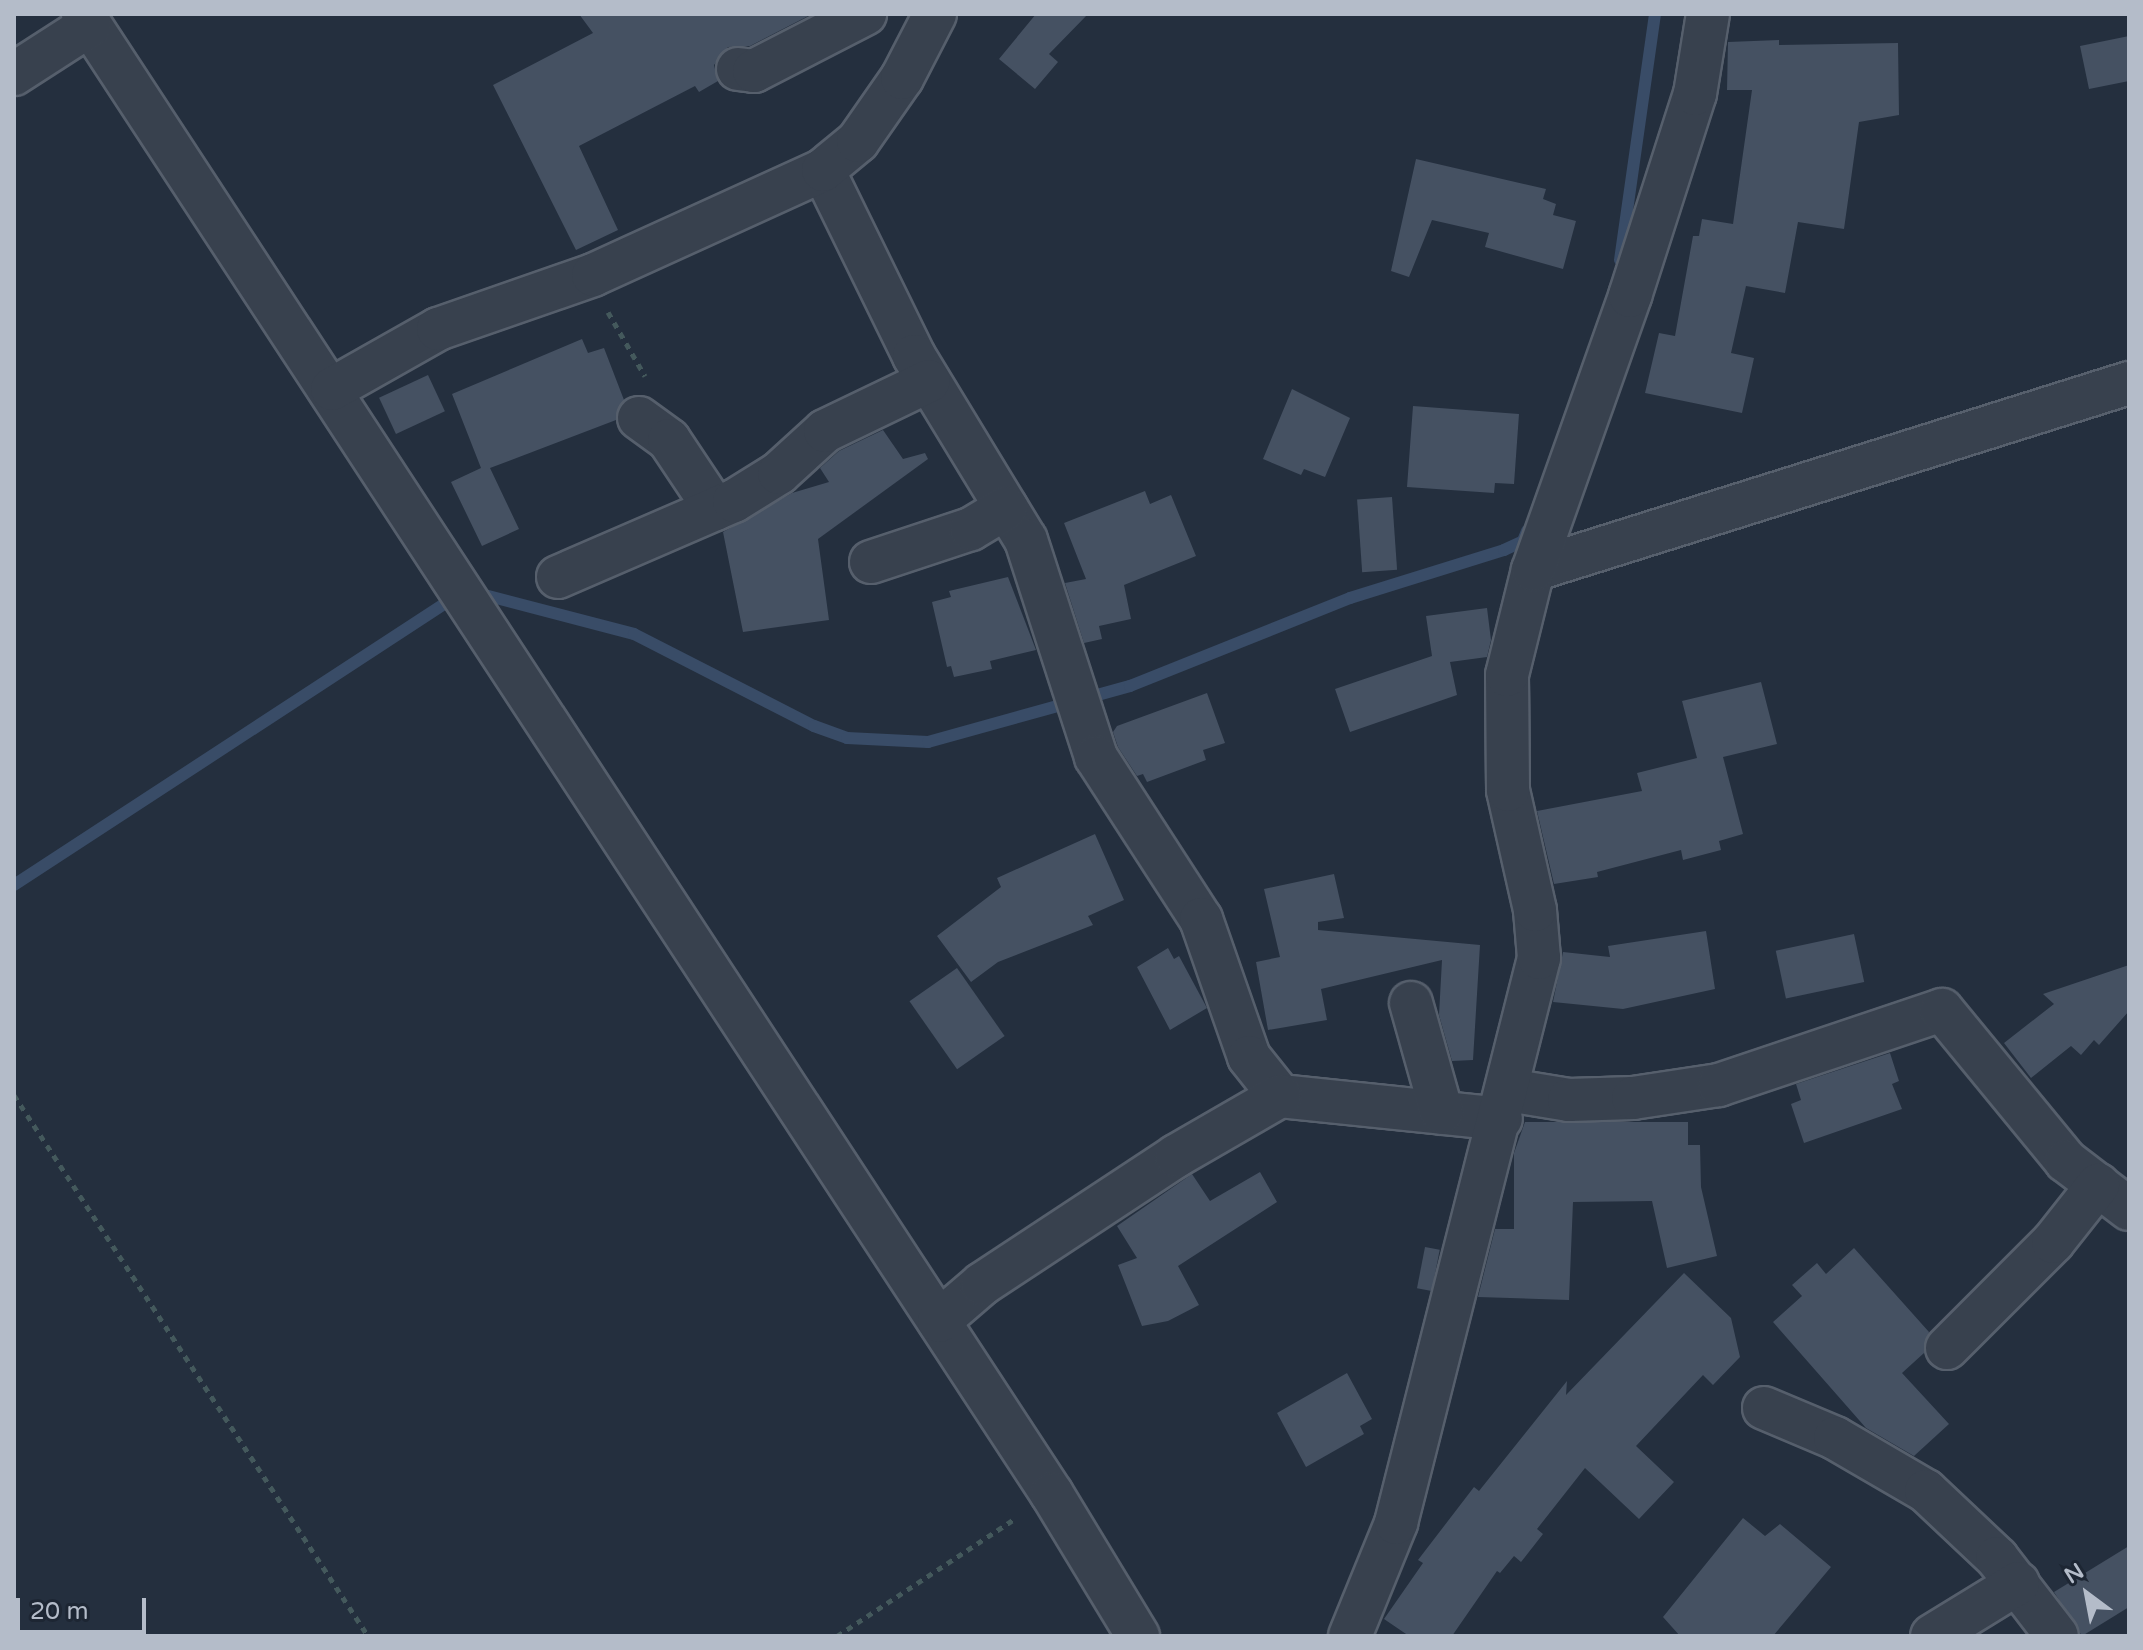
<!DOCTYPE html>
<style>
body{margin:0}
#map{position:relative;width:2143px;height:1650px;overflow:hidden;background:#242f3e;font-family:"Varela Round",sans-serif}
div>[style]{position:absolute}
.stream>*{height:12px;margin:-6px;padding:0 6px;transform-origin:6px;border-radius:6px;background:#394c67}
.building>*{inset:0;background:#455162;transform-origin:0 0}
.path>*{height:5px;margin-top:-2.5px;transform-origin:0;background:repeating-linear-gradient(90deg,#44595c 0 6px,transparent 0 12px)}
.roads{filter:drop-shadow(2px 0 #565f6c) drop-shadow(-2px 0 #565f6c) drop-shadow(0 2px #565f6c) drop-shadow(0 -2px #565f6c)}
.minor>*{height:42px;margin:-21px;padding:0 21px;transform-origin:21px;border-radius:21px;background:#38414e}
span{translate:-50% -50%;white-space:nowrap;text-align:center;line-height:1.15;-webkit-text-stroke:7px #1d2633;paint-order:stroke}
.frame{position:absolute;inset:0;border:16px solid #b4bcc9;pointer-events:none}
.north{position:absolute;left:2047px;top:1554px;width:80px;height:80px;-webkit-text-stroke:6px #1d2633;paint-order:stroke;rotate:328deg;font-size:22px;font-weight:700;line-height:32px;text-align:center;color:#b4bcc9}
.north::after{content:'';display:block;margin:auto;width:28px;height:36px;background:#b4bcc9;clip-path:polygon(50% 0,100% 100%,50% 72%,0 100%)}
.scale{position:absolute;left:16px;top:1598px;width:130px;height:36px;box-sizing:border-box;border:4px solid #b4bcc9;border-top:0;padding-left:10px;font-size:24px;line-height:28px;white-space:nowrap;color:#b4bcc9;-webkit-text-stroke:6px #1d2633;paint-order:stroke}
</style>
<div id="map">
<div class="stream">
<i style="left:1620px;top:260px;width:248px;rotate:-81.9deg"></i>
<i style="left:473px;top:592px;width:166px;rotate:14.6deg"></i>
<i style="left:634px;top:634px;width:202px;rotate:27.1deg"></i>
<i style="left:814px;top:726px;width:35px;rotate:20deg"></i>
<i style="left:847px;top:738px;width:81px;rotate:2.8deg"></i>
<i style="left:928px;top:742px;width:210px;rotate:-15.5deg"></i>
<i style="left:1130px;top:686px;width:237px;rotate:-21.8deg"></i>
<i style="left:1350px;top:598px;width:161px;rotate:-17.3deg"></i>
<i style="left:1504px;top:550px;width:21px;rotate:-25deg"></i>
<i style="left:1523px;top:541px;width:11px;rotate:-68deg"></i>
<i style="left:14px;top:885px;width:527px;rotate:-33.15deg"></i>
</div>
<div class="building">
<i style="clip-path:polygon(579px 14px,812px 14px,750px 46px,728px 47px,714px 65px,718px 81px,699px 92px,695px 86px,579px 146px,618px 230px,576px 250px,493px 85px,593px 33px)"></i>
<i style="clip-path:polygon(1036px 14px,1088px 14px,1049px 54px,1058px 62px,1035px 89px,999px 59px)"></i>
<i style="clip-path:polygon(2129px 36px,2129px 81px,2089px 89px,2080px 46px)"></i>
<i style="clip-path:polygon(1779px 40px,1779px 45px,1898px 43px,1899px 115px,1859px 122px,1844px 229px,1798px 222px,1785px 293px,1746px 286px,1731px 353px,1754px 358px,1742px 413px,1645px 393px,1659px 333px,1675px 336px,1693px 236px,1699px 236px,1702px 219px,1733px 224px,1752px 90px,1727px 90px,1728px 42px)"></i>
<i style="clip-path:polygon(1416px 159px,1546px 189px,1543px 199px,1556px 204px,1553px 215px,1576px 221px,1563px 269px,1485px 247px,1489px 233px,1432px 220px,1409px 277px,1391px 271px)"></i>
<i style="clip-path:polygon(582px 339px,588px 353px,604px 348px,624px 400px,616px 420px,490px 468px,519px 529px,482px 546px,451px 482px,481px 468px,452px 394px)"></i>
<i style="left:428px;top:375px;width:40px;height:54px;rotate:65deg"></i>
<i style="clip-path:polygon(1292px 389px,1350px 418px,1325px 477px,1304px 469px,1301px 475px,1263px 459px)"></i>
<i style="clip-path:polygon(1413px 406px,1519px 414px,1514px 484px,1495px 483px,1494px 493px,1407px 487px)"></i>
<i style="clip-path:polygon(883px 430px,903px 459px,925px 453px,928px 459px,818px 539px,829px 620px,743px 632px,723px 532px,792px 493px,829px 482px,820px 468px,839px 451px)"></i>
<i style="clip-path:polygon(1145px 491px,1150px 504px,1171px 495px,1196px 556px,1124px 585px,1131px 619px,1099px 626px,1102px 639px,1084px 643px,1065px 583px,1086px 579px,1064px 523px)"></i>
<i style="left:1392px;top:497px;width:73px;height:35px;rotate:86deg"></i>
<i style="clip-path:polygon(1008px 577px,1036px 650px,990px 661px,992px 669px,954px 677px,951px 666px,947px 667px,932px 602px,951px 597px,949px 591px)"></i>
<i style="clip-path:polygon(1487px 608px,1491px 640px,1487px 657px,1450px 662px,1457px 695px,1350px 732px,1335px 689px,1432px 656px,1426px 616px)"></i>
<i style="clip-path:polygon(1761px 682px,1777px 744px,1723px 757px,1743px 834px,1719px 841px,1721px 850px,1683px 860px,1681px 850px,1597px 872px,1598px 877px,1554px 884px,1537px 811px,1642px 791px,1637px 773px,1697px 758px,1682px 701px)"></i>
<i style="clip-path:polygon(1207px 693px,1225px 743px,1203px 750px,1206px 760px,1147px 782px,1143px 774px,1137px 776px,1118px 747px,1113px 732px,1117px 726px)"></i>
<i style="clip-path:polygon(1095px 834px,1124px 900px,1088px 916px,1093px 925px,998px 962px,971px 982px,937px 936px,1001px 887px,997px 878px)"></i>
<i style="clip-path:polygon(1334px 874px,1344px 918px,1318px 922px,1318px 930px,1480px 945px,1473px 1060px,1452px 1061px,1439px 1015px,1442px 960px,1321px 989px,1327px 1020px,1268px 1030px,1256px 962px,1280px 957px,1264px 889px)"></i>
<i style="clip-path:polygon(1706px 931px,1715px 989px,1623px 1009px,1553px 1002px,1563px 952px,1610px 957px,1608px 946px)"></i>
<i style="left:1854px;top:934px;width:49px;height:80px;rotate:78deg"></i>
<i style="clip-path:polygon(1168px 948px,1174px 959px,1179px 956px,1207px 1008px,1170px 1030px,1137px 967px)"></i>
<i style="clip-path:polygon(2129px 965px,2129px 1011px,2099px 1045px,2094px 1040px,2081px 1055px,2071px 1046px,2031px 1078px,2004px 1043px,2054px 1004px,2043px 994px)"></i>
<i style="left:957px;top:968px;width:83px;height:58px;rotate:55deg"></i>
<i style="clip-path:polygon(1890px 1053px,1899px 1081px,1892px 1084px,1902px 1109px,1804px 1143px,1791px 1104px,1801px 1100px,1796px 1084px)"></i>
<i style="clip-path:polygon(1525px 1122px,1688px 1122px,1688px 1145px,1700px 1145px,1701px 1187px,1717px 1256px,1667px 1268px,1652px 1201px,1573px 1202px,1569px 1300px,1478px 1297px,1495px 1229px,1514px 1229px,1514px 1153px)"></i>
<i style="clip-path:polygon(1260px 1172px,1277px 1202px,1178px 1266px,1199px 1305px,1168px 1321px,1142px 1326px,1118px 1265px,1137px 1258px,1117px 1226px,1192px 1174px,1210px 1201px)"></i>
<i style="left:1425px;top:1247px;width:15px;height:42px;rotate:11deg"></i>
<i style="clip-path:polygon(1854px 1248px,1929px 1332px,1924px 1353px,1902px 1373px,1949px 1424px,1914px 1456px,1866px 1428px,1773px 1322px,1802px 1296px,1792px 1285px,1817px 1263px,1826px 1274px)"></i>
<i style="clip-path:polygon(1684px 1273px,1731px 1318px,1740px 1357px,1713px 1385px,1703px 1375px,1636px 1446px,1674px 1482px,1639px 1519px,1585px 1468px,1537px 1529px,1543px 1534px,1521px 1562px,1514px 1556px,1500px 1573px,1497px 1571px,1452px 1636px,1409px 1636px,1384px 1619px,1423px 1563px,1418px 1560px,1474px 1487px,1479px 1491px,1567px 1381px,1566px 1395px)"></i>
<i style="clip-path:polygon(1347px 1373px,1372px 1419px,1360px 1426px,1364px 1434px,1306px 1467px,1277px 1413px)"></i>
<i style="clip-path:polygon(1743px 1518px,1765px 1536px,1780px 1524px,1831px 1567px,1773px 1636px,1680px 1636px,1663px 1617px)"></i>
<i style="clip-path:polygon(2129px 1546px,2129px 1607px,2082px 1636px,2054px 1592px)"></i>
</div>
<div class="path">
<i style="left:608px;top:312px;width:74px;rotate:60deg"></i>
<i style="left:14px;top:1095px;width:647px;rotate:56.8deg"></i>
<i style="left:837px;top:1636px;width:214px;rotate:-33.4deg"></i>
</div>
<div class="roads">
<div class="minor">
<i style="left:83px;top:14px;width:1769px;rotate:56.79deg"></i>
<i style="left:1052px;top:1494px;width:166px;rotate:58.8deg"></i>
<i style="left:738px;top:69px;width:16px;rotate:7deg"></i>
<i style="left:754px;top:71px;width:125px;rotate:-27.2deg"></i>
<i style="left:14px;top:74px;width:90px;rotate:-32.8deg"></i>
<i style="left:823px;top:170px;width:207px;rotate:63.9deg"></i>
<i style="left:914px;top:356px;width:215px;rotate:58.7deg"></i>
<i style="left:1026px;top:540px;width:228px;rotate:72.1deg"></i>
<i style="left:1096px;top:757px;width:193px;rotate:57.1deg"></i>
<i style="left:1201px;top:919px;width:146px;rotate:70.8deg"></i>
<i style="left:1249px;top:1057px;width:50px;rotate:51.5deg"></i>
<i style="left:1280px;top:1096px;width:222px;rotate:5.9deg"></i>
<i style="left:332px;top:389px;width:122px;rotate:-29.5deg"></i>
<i style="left:438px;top:329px;width:164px;rotate:-19.2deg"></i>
<i style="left:593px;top:275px;width:253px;rotate:-24.5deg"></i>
<i style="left:823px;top:170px;width:45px;rotate:-39.6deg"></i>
<i style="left:858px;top:141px;width:77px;rotate:-55.1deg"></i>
<i style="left:902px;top:78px;width:72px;rotate:-62.7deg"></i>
<i style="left:639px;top:418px;width:37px;rotate:36deg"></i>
<i style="left:669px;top:440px;width:83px;rotate:56.3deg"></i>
<i style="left:871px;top:562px;width:105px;rotate:-18.3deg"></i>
<i style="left:971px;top:529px;width:41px;rotate:-31deg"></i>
<i style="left:1533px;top:570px;width:625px;rotate:-17.42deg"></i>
<i style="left:558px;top:577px;width:192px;rotate:-23.4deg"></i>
<i style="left:734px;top:501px;width:53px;rotate:-31.9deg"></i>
<i style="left:779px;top:473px;width:62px;rotate:-42.4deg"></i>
<i style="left:825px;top:431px;width:115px;rotate:-25.7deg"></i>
<i style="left:1411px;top:1003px;width:114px;rotate:74.3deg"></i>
<i style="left:1508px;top:1090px;width:62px;rotate:9.3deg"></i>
<i style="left:1569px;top:1100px;width:64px;rotate:-1.8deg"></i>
<i style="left:1633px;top:1098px;width:87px;rotate:-8.6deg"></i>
<i style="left:1719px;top:1085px;width:235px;rotate:-18.6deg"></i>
<i style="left:1942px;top:1010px;width:195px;rotate:50.6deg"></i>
<i style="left:2066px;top:1161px;width:79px;rotate:37.3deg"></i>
<i style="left:939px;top:1321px;width:57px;rotate:-40.7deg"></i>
<i style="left:982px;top:1284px;width:232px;rotate:-33.4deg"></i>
<i style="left:1176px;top:1156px;width:120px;rotate:-30deg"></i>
<i style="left:1947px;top:1348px;width:150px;rotate:-45deg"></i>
<i style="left:2053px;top:1242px;width:73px;rotate:-51.7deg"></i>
<i style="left:1764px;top:1408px;width:77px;rotate:22.9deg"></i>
<i style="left:1835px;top:1438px;width:105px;rotate:30.2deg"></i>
<i style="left:1926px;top:1491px;width:98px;rotate:43.3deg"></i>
<i style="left:1997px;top:1558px;width:98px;rotate:52.4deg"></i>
<i style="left:1350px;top:1636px;width:122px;rotate:-67.8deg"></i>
<i style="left:1396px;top:1523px;width:583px;rotate:-75.8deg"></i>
<i style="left:1539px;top:958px;width:48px;rotate:-94.8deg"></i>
<i style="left:1535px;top:910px;width:123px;rotate:-102.7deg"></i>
<i style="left:1508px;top:790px;width:115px;rotate:-90.5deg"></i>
<i style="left:1507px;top:675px;width:108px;rotate:-76.1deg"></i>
<i style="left:1533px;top:570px;width:291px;rotate:-70.5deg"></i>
<i style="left:1630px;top:296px;width:212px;rotate:-72.2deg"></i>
<i style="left:1695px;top:94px;width:81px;rotate:-80.8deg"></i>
<i style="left:1932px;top:1636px;width:101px;rotate:-31.6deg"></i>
</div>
</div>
<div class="frame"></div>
<div class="north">N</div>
<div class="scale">20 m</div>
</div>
